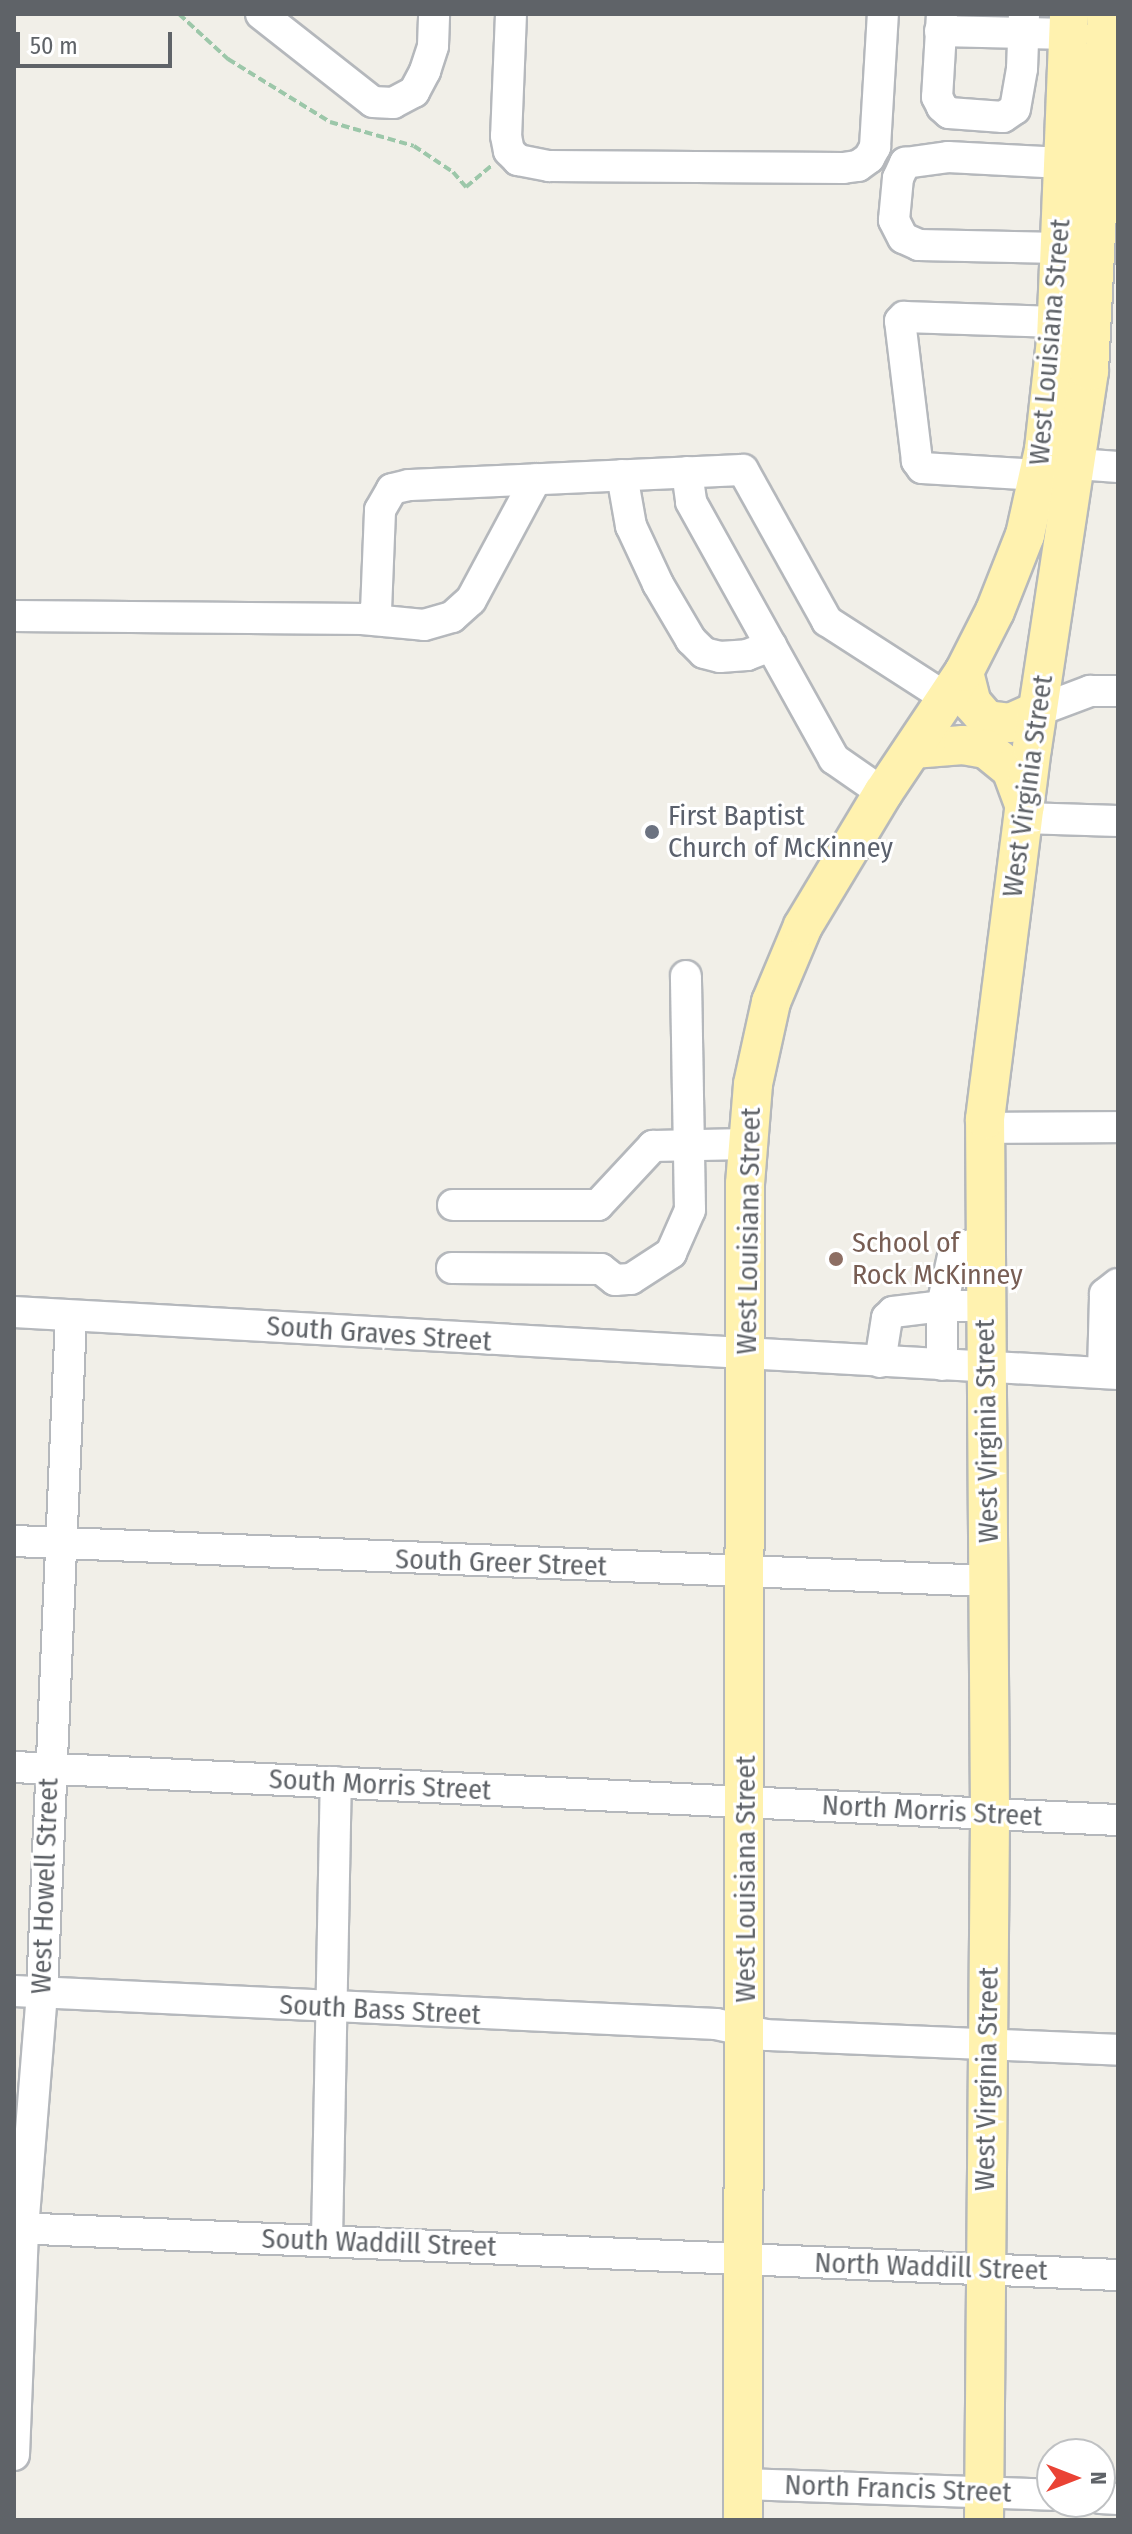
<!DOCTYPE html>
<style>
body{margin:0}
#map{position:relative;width:1132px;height:2534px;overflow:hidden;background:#f1efe8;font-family:"Fira Sans Condensed",sans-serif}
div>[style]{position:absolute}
.path>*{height:4px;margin-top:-2px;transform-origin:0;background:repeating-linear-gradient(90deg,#9cc7a9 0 8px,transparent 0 12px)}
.roads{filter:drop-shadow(2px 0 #b5b8bc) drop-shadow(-2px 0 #b5b8bc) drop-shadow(0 2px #b5b8bc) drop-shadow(0 -2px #b5b8bc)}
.minor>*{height:30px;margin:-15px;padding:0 15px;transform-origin:15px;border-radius:15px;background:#fff}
.major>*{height:38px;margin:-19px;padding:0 19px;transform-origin:19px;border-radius:19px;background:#fff2af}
.dots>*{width:22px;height:22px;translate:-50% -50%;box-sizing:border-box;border:4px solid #fff;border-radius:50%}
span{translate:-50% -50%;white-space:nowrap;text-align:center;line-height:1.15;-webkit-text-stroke:6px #fff;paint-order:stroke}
.street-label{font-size:28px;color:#5f6368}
.worship-label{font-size:28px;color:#5b616d}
.left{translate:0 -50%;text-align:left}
.education-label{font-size:28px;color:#785e54}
.frame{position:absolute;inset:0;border:16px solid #5f6368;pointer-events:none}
.north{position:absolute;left:1036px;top:2438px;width:80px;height:80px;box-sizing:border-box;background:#fff;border:2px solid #bfc1c3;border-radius:50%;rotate:90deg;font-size:22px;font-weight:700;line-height:32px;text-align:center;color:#5f6368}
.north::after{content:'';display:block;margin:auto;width:28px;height:36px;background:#ea4335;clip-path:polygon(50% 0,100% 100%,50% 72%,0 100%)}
.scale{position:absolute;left:16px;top:32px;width:156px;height:36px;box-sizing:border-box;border:4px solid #5f6368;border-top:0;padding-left:10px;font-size:24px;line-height:28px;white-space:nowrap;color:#5f6368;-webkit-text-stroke:6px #fff;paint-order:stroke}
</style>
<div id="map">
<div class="path">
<i style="left:179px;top:14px;width:67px;rotate:42.6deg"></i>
<i style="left:228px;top:59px;width:120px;rotate:31.7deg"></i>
<i style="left:330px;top:122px;width:87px;rotate:15.9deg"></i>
<i style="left:414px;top:146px;width:47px;rotate:33.7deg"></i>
<i style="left:453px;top:172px;width:20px;rotate:49deg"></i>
<i style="left:466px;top:187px;width:33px;rotate:-40deg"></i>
</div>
<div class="roads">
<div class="minor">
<i style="left:261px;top:14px;width:142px;rotate:38.2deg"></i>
<i style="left:373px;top:102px;width:20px;rotate:3deg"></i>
<i style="left:393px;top:103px;width:24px;rotate:-28deg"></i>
<i style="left:414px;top:92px;width:24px;rotate:-62deg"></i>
<i style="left:425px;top:71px;width:26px;rotate:-72deg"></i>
<i style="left:433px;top:46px;width:32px;rotate:-88deg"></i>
<i style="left:511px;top:14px;width:122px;rotate:92.3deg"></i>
<i style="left:506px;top:136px;width:15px;rotate:79deg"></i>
<i style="left:509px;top:151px;width:13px;rotate:45deg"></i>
<i style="left:518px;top:160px;width:32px;rotate:11deg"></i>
<i style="left:549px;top:166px;width:294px;rotate:0.4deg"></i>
<i style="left:843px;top:168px;width:15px;rotate:-8deg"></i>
<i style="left:858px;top:166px;width:14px;rotate:-36deg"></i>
<i style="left:869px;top:158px;width:13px;rotate:-61deg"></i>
<i style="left:875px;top:147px;width:133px;rotate:-86.6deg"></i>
<i style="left:942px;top:14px;width:83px;rotate:93.4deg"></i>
<i style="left:937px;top:97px;width:11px;rotate:63deg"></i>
<i style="left:942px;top:107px;width:9px;rotate:41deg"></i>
<i style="left:949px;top:113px;width:54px;rotate:4.2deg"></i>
<i style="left:1003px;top:117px;width:14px;rotate:-34deg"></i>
<i style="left:1015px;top:109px;width:41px;rotate:-80.1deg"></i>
<i style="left:1022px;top:69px;width:55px;rotate:-87.9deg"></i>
<i style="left:940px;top:31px;width:128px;rotate:1.3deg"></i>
<i style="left:1060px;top:248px;width:141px;rotate:-178.8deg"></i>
<i style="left:919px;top:245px;width:17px;rotate:-156deg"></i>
<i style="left:903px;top:238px;width:20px;rotate:-117deg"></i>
<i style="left:894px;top:220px;width:42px;rotate:-84.6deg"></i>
<i style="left:898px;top:178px;width:17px;rotate:-65deg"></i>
<i style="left:905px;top:163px;width:43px;rotate:-7.9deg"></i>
<i style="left:948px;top:157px;width:115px;rotate:3deg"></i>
<i style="left:1077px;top:464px;width:41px;rotate:4.2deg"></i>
<i style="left:687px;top:472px;width:30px;rotate:82deg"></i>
<i style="left:691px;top:502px;width:294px;rotate:60.9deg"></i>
<i style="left:834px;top:759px;width:60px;rotate:34.8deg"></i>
<i style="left:622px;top:475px;width:52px;rotate:80deg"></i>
<i style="left:631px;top:526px;width:64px;rotate:65deg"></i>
<i style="left:658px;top:584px;width:65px;rotate:59.5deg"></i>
<i style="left:691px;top:640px;width:18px;rotate:45deg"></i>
<i style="left:704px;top:653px;width:16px;rotate:14deg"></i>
<i style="left:720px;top:657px;width:27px;rotate:-4deg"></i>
<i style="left:747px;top:655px;width:26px;rotate:-21deg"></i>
<i style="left:1039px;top:475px;width:117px;rotate:-176.6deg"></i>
<i style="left:922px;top:468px;width:9px;rotate:-126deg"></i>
<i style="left:917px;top:461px;width:141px;rotate:-96.9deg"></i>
<i style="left:900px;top:321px;width:6px;rotate:-45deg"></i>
<i style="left:904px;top:317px;width:153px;rotate:1.9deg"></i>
<i style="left:14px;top:616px;width:352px;rotate:0.5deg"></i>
<i style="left:366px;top:619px;width:13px;rotate:-39deg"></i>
<i style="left:376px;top:611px;width:101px;rotate:-87.7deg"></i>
<i style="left:380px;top:510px;width:24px;rotate:-60deg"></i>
<i style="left:392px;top:489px;width:17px;rotate:-13deg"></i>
<i style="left:409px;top:485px;width:334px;rotate:-2.6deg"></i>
<i style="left:743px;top:470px;width:173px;rotate:60.9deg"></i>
<i style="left:827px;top:621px;width:144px;rotate:32.8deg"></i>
<i style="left:362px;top:619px;width:62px;rotate:5.5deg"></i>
<i style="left:424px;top:625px;width:29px;rotate:-16deg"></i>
<i style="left:452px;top:617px;width:25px;rotate:-42deg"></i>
<i style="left:471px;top:600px;width:137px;rotate:-61.8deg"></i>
<i style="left:1037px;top:711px;width:57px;rotate:-20.7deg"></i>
<i style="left:1090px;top:691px;width:28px"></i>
<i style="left:1023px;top:818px;width:95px;rotate:1.8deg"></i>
<i style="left:985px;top:1128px;width:133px;rotate:-0.4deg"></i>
<i style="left:453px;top:1205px;width:145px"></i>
<i style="left:598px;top:1205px;width:81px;rotate:-47deg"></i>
<i style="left:653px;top:1146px;width:94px;rotate:-1.2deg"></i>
<i style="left:985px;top:1241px;width:25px;rotate:164deg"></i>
<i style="left:961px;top:1248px;width:11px;rotate:135deg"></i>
<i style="left:953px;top:1256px;width:51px;rotate:102.4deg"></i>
<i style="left:942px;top:1306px;width:43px"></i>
<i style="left:452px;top:1268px;width:149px;rotate:0.4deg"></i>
<i style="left:601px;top:1269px;width:18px;rotate:38deg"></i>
<i style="left:615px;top:1280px;width:16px;rotate:-4deg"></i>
<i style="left:631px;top:1279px;width:48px;rotate:-33deg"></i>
<i style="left:671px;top:1253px;width:47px;rotate:-66.2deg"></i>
<i style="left:690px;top:1210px;width:234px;rotate:-91deg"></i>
<i style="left:14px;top:1312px;width:1106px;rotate:3.21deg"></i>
<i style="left:880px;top:1362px;width:45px;rotate:-81deg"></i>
<i style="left:887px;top:1318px;width:8px;rotate:-45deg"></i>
<i style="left:893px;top:1312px;width:49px;rotate:-7deg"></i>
<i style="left:942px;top:1306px;width:59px;rotate:90deg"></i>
<i style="left:1103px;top:1373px;width:79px;rotate:-88.5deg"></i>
<i style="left:1105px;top:1294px;width:16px;rotate:-38deg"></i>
<i style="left:14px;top:1541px;width:976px;rotate:2.35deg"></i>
<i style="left:14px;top:1767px;width:1105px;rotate:2.75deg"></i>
<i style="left:14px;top:1991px;width:703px;rotate:2.69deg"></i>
<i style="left:716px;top:2024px;width:51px;rotate:12.4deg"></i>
<i style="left:766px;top:2035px;width:352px;rotate:2.4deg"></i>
<i style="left:14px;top:2228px;width:1105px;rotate:2.44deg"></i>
<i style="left:327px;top:2240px;width:458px;rotate:-88.9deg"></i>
<i style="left:14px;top:2455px;width:226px;rotate:-87.7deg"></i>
<i style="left:23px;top:2229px;width:238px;rotate:-85.4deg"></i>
<i style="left:42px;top:1992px;width:677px;rotate:-87.54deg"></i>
<i style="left:743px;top:2484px;width:309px;rotate:2deg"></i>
<i style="left:1100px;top:2498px;width:18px;rotate:3deg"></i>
</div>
<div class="major">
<i style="left:964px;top:672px;width:32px;rotate:76deg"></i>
<i style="left:972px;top:703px;width:23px;rotate:49deg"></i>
<i style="left:987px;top:720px;width:23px;rotate:7deg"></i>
<i style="left:1010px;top:723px;width:30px;rotate:-24deg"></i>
<i style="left:913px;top:749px;width:50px;rotate:-4.6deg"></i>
<i style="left:963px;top:745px;width:23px;rotate:10deg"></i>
<i style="left:986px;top:749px;width:32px;rotate:39deg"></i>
<i style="left:1011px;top:769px;width:40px;rotate:69.8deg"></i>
<i style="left:743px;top:2520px;width:1336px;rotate:-89.91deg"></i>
<i style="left:745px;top:1184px;width:100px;rotate:-85.4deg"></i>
<i style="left:753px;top:1084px;width:84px;rotate:-77.6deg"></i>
<i style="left:771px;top:1002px;width:82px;rotate:-67.2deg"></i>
<i style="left:803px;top:926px;width:155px;rotate:-59deg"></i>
<i style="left:883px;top:793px;width:146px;rotate:-56.2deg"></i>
<i style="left:964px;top:672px;width:68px;rotate:-63.1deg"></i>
<i style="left:995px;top:611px;width:82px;rotate:-68.5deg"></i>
<i style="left:1025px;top:535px;width:88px;rotate:-77.5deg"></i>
<i style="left:1044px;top:449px;width:110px;rotate:-83.7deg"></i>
<i style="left:1056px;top:340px;width:326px;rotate:-87.7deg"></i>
<i style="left:984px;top:2520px;width:707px;rotate:-89.51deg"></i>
<i style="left:990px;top:1813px;width:694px;rotate:-90.41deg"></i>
<i style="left:985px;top:1119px;width:374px;rotate:-82.8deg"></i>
<i style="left:1032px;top:748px;width:381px;rotate:-81.4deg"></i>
<i style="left:1089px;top:371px;width:357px;rotate:-87.1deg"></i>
</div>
</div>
<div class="dots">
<i style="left:652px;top:832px;background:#6b7280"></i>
<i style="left:836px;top:1259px;background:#8d6e63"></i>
</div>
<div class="street-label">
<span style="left:1050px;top:342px;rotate:-85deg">West Louisiana Street</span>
<span style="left:1028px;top:786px;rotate:-82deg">West Virginia Street</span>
<span style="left:749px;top:1231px;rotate:-89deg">West Louisiana Street</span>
<span style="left:379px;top:1334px;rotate:4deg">South Graves Street</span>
<span style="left:987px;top:1431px;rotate:-91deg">West Virginia Street</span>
<span style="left:501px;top:1563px;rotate:2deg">South Greer Street</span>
<span style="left:380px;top:1785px;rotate:3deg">South Morris Street</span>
<span style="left:932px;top:1811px;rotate:3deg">North Morris Street</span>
<span style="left:746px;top:1879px;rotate:-90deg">West Louisiana Street</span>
<span style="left:45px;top:1886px;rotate:-88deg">West Howell Street</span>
<span style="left:380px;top:2010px;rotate:3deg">South Bass Street</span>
<span style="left:987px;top:2079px;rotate:-89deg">West Virginia Street</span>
<span style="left:379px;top:2243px;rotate:2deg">South Waddill Street</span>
<span style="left:931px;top:2267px;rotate:2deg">North Waddill Street</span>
<span style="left:898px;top:2489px;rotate:2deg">North Francis Street</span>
</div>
<div class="worship-label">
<span class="left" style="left:668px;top:832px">First Baptist<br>Church of McKinney</span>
</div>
<div class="education-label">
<span class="left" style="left:852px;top:1259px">School of<br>Rock McKinney</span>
</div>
<div class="frame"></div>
<div class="north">N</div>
<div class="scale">50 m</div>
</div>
